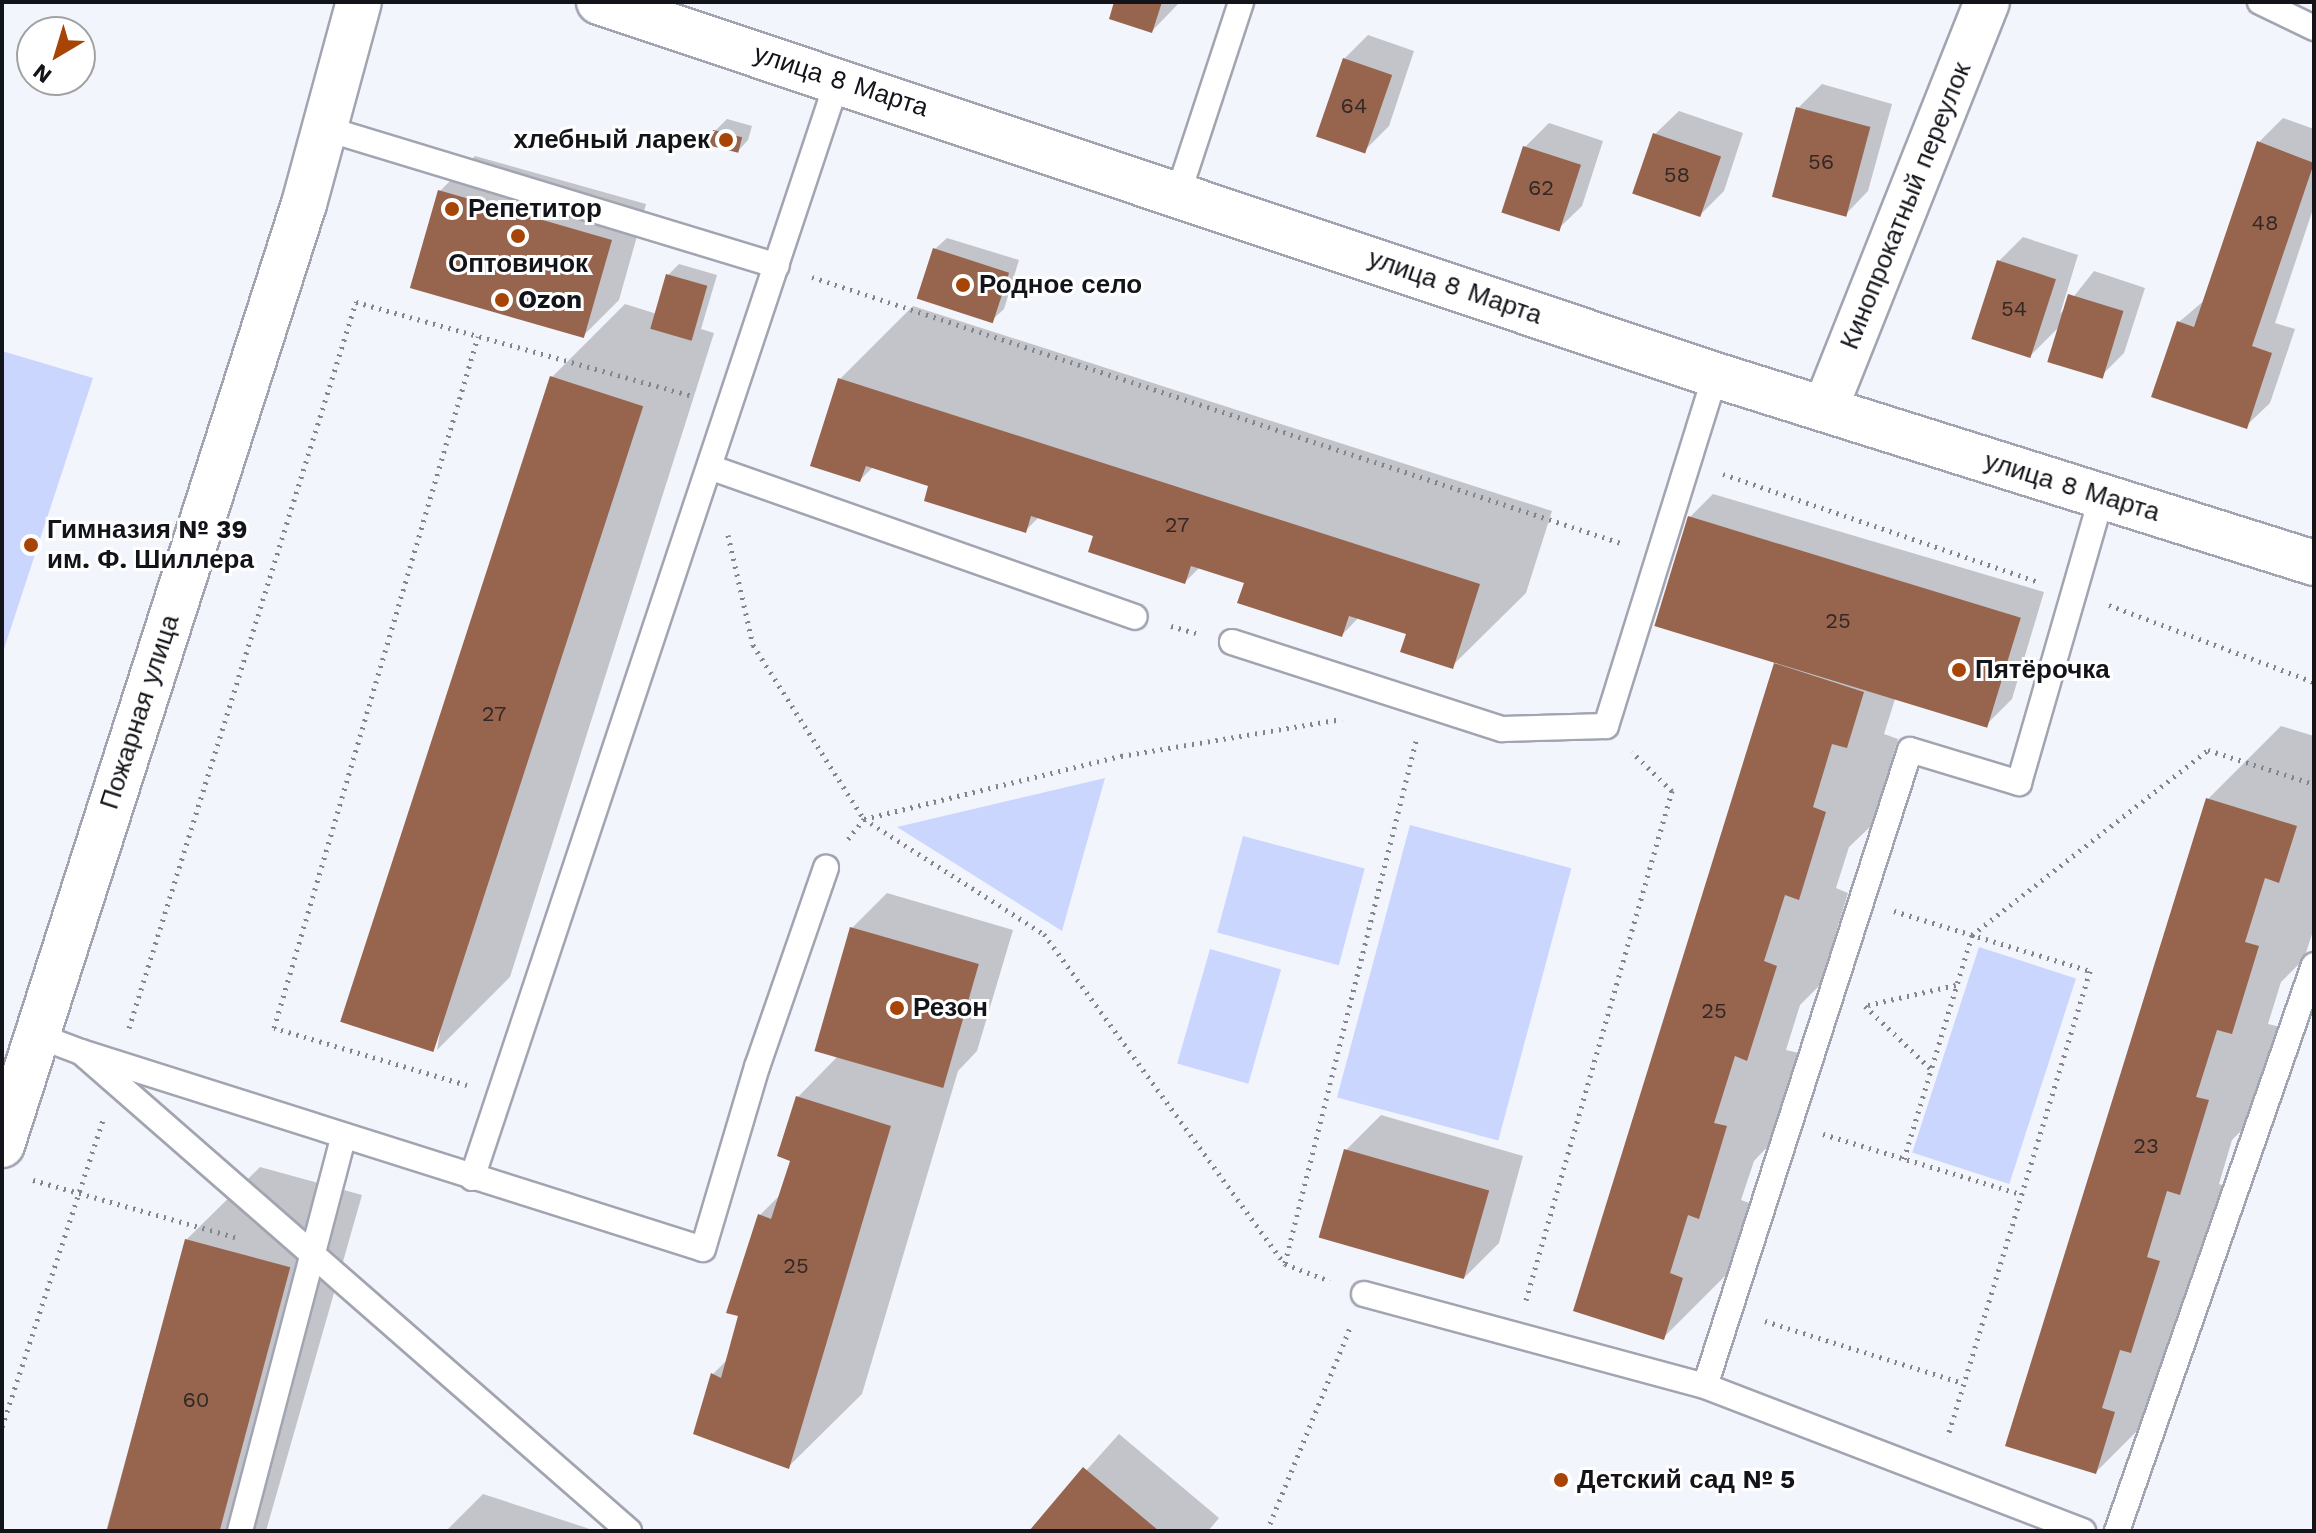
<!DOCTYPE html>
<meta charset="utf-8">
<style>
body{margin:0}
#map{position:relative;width:2316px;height:1533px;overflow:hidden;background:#f3f5fd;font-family:"Work Sans",sans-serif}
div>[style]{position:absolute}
.green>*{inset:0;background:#cbd6fe;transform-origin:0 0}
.shadow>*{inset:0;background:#0003}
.building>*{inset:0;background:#97654e;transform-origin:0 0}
.path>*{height:5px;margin-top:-2.5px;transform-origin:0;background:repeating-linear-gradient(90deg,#83858b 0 2px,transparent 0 8px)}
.roads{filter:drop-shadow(2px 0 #a2a5b1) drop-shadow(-2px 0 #a2a5b1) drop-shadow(0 2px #a2a5b1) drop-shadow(0 -2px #a2a5b1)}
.service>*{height:24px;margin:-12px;padding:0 12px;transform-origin:12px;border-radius:12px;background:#fff}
.minor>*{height:44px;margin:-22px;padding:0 22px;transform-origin:22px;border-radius:22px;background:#fff}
.tertiary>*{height:44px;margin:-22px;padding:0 22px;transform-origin:22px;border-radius:22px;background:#fff}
.dots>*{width:22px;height:22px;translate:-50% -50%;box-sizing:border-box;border:4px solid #fff;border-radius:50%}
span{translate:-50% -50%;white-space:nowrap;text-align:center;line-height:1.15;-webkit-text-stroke:6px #fff;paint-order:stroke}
.number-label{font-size:22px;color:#342826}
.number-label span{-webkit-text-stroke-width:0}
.street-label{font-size:26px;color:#131419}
.poi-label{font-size:26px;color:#131419;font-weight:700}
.right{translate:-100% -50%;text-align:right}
.left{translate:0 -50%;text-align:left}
.frame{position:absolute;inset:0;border:4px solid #131419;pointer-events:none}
.north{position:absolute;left:16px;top:16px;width:80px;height:80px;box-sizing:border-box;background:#fff;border:2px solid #a1a1a3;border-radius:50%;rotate:218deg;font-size:22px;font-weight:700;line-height:32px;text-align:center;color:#131419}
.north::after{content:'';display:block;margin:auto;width:28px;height:36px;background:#a74507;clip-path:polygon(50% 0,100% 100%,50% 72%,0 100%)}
</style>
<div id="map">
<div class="green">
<i style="clip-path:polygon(2px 351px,93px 378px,2px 655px)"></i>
<i style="clip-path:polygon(1105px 778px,1062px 931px,897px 827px)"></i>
<i style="left:1410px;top:825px;width:167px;height:282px;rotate:15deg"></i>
<i style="left:1243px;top:836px;width:126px;height:100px;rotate:15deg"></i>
<i style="left:1979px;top:947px;width:102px;height:216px;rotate:18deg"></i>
<i style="left:1210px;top:949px;width:74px;height:119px;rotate:16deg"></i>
</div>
<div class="shadow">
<i style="clip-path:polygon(1117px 2px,1180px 2px,1152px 31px)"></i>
<i style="clip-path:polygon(1368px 35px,1414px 51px,1389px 126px,1365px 150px,1344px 59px)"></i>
<i style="clip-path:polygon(1822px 84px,1892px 104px,1868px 191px,1845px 215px,1798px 108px)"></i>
<i style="clip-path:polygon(1679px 111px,1743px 133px,1724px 191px,1700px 215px,1655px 134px)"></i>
<i style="clip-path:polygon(2283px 118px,2314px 129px,2314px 206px,2275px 323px,2295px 329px,2270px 403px,2246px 426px,2179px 322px,2206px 299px,2259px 142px)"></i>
<i style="clip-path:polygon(727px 119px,752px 126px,748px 140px,737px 152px,715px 131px)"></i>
<i style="clip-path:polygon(1549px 123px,1603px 141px,1582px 206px,1558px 229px,1503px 210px,1525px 147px)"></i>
<i style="clip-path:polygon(475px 156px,646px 204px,619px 300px,584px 335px,440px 191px)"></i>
<i style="clip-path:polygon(2023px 237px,2078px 255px,2060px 314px,2094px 271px,2145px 288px,2124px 353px,2100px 377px,2060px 326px,2031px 355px,1999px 261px)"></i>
<i style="clip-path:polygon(947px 238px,1019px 260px,1004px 309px,992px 320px,935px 249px)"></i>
<i style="clip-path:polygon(679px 264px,717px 275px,701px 329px,714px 333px,510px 977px,437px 1050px,552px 377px,625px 304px,657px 314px,668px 275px)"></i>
<i style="clip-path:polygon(913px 306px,1552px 511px,1526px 593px,1452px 666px,1408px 632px,1359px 617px,1342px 635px,1246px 582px,1200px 567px,1185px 582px,1096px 535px,1039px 517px,1025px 531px,931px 485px,874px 466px,860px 480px,840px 379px)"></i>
<i style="clip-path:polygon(1713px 494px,2044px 592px,2012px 699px,1988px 723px,1896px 696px,1884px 734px,1898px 739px,1872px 825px,1849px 847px,1836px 888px,1848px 893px,1820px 985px,1800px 1005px,1786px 1050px,1799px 1053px,1771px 1143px,1754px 1161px,1741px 1200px,1755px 1205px,1736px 1265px,1663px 1338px,1575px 1310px,1779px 661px,1689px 518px)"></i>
<i style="clip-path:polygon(2281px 726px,2314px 736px,2314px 928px,2304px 959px,2281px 982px,2268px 1024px,2281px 1027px,2252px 1120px,2232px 1140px,2219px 1184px,2231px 1188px,2204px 1278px,2186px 1295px,2174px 1335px,2169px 1399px,2096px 1472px,2007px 1445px,2208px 799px)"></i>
<i style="clip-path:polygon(887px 893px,1013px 930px,977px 1051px,958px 1071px,862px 1394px,788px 1467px,713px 1374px,729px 1358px,760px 1215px,781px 1194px,793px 1160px,798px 1097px,838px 1056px,852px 928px)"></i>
<i style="clip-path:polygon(1381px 1115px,1523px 1156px,1499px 1243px,1464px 1278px,1346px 1150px)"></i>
<i style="clip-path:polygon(260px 1167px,362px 1195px,266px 1531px,106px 1531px,186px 1240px)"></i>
<i style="clip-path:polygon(1119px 1434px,1219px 1518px,1208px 1531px,1032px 1531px)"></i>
<i style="clip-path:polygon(483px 1494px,596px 1531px,446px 1531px)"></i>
</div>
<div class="building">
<i style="clip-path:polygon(1114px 2px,1162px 2px,1152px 33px,1109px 19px)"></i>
<i style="left:1343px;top:58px;width:52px;height:83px;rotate:19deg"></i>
<i style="left:1796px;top:107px;width:77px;height:93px;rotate:15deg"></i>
<i style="left:713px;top:130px;width:30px;height:16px;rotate:14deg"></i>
<i style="left:1653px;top:133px;width:72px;height:64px;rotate:19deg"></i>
<i style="clip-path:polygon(2257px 141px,2314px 163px,2252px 346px,2272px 353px,2247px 429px,2151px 397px,2177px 321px,2194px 327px)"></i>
<i style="left:1523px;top:146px;width:61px;height:70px;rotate:18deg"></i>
<i style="left:438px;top:190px;width:181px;height:102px;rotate:16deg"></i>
<i style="left:933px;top:248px;width:80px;height:53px;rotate:18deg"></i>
<i style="left:1997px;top:260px;width:62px;height:83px;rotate:18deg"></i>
<i style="left:666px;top:274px;width:43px;height:57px;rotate:16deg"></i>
<i style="left:2068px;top:294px;width:58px;height:71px;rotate:17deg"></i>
<i style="left:550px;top:376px;width:98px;height:679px;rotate:18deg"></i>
<i style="clip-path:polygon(838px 378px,1480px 584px,1453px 669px,1400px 652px,1406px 634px,1349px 616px,1342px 637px,1237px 603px,1244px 583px,1191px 566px,1185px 584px,1088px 552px,1093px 536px,1031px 516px,1026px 533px,924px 501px,928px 486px,866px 466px,860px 482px,810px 466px)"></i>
<i style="left:1688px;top:516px;width:348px;height:115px;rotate:17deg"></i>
<i style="clip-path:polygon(1774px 663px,1864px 692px,1847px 748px,1832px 744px,1813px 807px,1826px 812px,1799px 900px,1785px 895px,1764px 961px,1777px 966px,1747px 1061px,1735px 1056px,1714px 1123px,1727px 1126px,1699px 1219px,1688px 1215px,1670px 1273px,1683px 1278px,1664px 1340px,1573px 1311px)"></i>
<i style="clip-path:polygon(2206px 798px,2297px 826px,2279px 883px,2265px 878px,2245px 942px,2259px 946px,2232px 1034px,2217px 1030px,2196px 1097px,2209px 1100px,2180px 1195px,2167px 1191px,2147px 1257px,2160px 1261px,2131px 1353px,2120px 1350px,2102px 1408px,2115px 1412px,2096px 1474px,2005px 1446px)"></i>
<i style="left:850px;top:927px;width:134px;height:129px;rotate:16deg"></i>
<i style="clip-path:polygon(796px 1096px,891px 1126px,789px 1469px,693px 1434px,711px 1373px,721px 1378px,738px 1316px,726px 1313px,758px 1214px,771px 1219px,790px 1161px,777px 1156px)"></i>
<i style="left:1344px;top:1149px;width:151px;height:92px;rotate:16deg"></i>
<i style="left:185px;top:1239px;width:109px;height:303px;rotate:15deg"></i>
<i style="clip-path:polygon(1083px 1467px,1159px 1531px,1029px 1531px)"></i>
</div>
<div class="path">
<i style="left:812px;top:277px;width:855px;rotate:18.2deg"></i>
<i style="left:1723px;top:474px;width:334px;rotate:18.9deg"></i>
<i style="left:728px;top:535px;width:113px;rotate:77.2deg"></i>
<i style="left:753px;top:645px;width:206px;rotate:57.5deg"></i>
<i style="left:864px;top:819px;width:214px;rotate:32.6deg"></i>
<i style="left:1044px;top:934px;width:409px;rotate:53.9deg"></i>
<i style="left:1285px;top:1264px;width:48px;rotate:20.7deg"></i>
<i style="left:2109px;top:605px;width:219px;rotate:20.6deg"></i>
<i style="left:1171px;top:626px;width:26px;rotate:16deg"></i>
<i style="left:848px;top:839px;width:26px;rotate:-51deg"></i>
<i style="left:864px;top:819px;width:265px;rotate:-13.8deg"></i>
<i style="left:1121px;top:756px;width:224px;rotate:-9.5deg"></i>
<i style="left:1894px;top:911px;width:205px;rotate:17deg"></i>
<i style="left:2090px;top:971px;width:488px;rotate:107deg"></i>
<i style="left:1868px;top:1005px;width:90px;rotate:-12.8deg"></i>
<i style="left:1865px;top:1006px;width:91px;rotate:43.7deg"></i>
<i style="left:129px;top:1028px;width:761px;rotate:-72.64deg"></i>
<i style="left:356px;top:302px;width:349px;rotate:15.6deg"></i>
<i style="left:467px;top:1085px;width:201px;rotate:-163.5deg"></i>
<i style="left:274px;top:1028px;width:721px;rotate:-73.57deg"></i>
<i style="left:1823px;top:1134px;width:207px;rotate:16.9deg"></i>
<i style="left:1904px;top:1159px;width:234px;rotate:-73.1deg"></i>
<i style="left:1972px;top:935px;width:300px;rotate:-38.1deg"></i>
<i style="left:2208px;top:750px;width:111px;rotate:17.8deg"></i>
<i style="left:33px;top:1180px;width:210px;rotate:15.8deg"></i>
<i style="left:1285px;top:1263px;width:538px;rotate:-75.91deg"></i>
<i style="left:1526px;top:1300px;width:530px;rotate:-74deg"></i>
<i style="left:1672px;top:791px;width:56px;rotate:-135.7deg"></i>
<i style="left:1765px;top:1321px;width:207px;rotate:17.4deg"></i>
<i style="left:2px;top:1427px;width:324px;rotate:-71.8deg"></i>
<i style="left:1267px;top:1531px;width:219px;rotate:-67.8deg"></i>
</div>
<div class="roads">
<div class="service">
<i style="left:2260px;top:2px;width:60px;rotate:25.7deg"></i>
<i style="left:327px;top:129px;width:470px;rotate:16.9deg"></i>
<i style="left:1178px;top:194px;width:202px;rotate:-71.8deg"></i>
<i style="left:712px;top:468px;width:448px;rotate:19.4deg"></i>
<i style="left:1232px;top:642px;width:284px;rotate:17.9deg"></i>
<i style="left:1502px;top:729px;width:104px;rotate:-1.7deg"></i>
<i style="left:1606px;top:726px;width:368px;rotate:-72.7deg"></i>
<i style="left:36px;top:1035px;width:48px;rotate:20.7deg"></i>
<i style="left:81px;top:1052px;width:728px;rotate:41.16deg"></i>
<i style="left:81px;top:1052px;width:652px;rotate:17.57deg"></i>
<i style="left:703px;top:1249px;width:190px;rotate:-73.5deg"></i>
<i style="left:757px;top:1067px;width:211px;rotate:-70.9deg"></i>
<i style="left:472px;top:1178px;width:1158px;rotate:-71.58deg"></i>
<i style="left:1364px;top:1294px;width:353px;rotate:15.1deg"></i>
<i style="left:1705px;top:1386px;width:405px;rotate:21deg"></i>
<i style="left:1705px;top:1386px;width:668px;rotate:-72.13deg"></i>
<i style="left:1910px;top:750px;width:114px;rotate:16.8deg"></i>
<i style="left:2019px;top:783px;width:299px;rotate:-73.9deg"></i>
<i style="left:240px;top:1531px;width:407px;rotate:-75.3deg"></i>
<i style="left:2117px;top:1531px;width:599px;rotate:-70.81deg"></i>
</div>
<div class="minor">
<i style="left:1825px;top:409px;width:438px;rotate:-68.3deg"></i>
<i style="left:2px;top:1145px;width:988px;rotate:-72.21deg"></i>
<i style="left:304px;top:204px;width:209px;rotate:-74.8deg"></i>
</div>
<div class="tertiary">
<i style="left:599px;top:2px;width:1177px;rotate:18.48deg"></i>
<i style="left:1715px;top:375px;width:628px;rotate:17.42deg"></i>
</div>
</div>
<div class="dots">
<i style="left:726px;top:140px;background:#a74507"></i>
<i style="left:452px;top:209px;background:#a74507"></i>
<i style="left:518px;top:236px;background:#a74507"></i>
<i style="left:963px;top:285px;background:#a74507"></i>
<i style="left:502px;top:300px;background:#a74507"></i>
<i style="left:31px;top:545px;background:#a74507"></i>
<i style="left:1959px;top:670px;background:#a74507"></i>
<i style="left:897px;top:1008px;background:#a74507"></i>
<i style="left:1561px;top:1480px;background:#a74507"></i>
</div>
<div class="number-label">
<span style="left:1354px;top:106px">64</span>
<span style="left:1821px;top:162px">56</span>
<span style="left:1677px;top:175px">58</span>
<span style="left:1541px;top:188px">62</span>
<span style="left:2265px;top:223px">48</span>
<span style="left:2014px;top:309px">54</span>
<span style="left:1177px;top:525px">27</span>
<span style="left:1838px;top:621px">25</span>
<span style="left:494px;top:714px">27</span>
<span style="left:1714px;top:1011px">25</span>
<span style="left:2146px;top:1146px">23</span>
<span style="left:796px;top:1266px">25</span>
<span style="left:196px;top:1400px">60</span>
</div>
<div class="street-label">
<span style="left:841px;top:81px;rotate:18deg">улица 8 Марта</span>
<span style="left:1906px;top:206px;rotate:-68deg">Кинопрокатный переулок</span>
<span style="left:1455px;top:287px;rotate:19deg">улица 8 Марта</span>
<span style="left:2072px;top:487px;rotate:17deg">улица 8 Марта</span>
<span style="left:140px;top:712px;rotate:-72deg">Пожарная улица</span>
</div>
<div class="poi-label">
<span class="right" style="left:710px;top:140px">хлебный ларек</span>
<span class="left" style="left:468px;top:209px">Репетитор</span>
<span style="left:518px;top:264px">Оптовичок</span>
<span class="left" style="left:979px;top:285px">Родное село</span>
<span class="left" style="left:518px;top:300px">Ozon</span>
<span class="left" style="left:47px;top:545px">Гимназия № 39<br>им. Ф. Шиллера</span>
<span class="left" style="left:1975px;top:670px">Пятёрочка</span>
<span class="left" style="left:913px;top:1008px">Резон</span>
<span class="left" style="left:1577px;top:1480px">Детский сад № 5</span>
</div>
<div class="frame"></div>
<div class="north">N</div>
</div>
